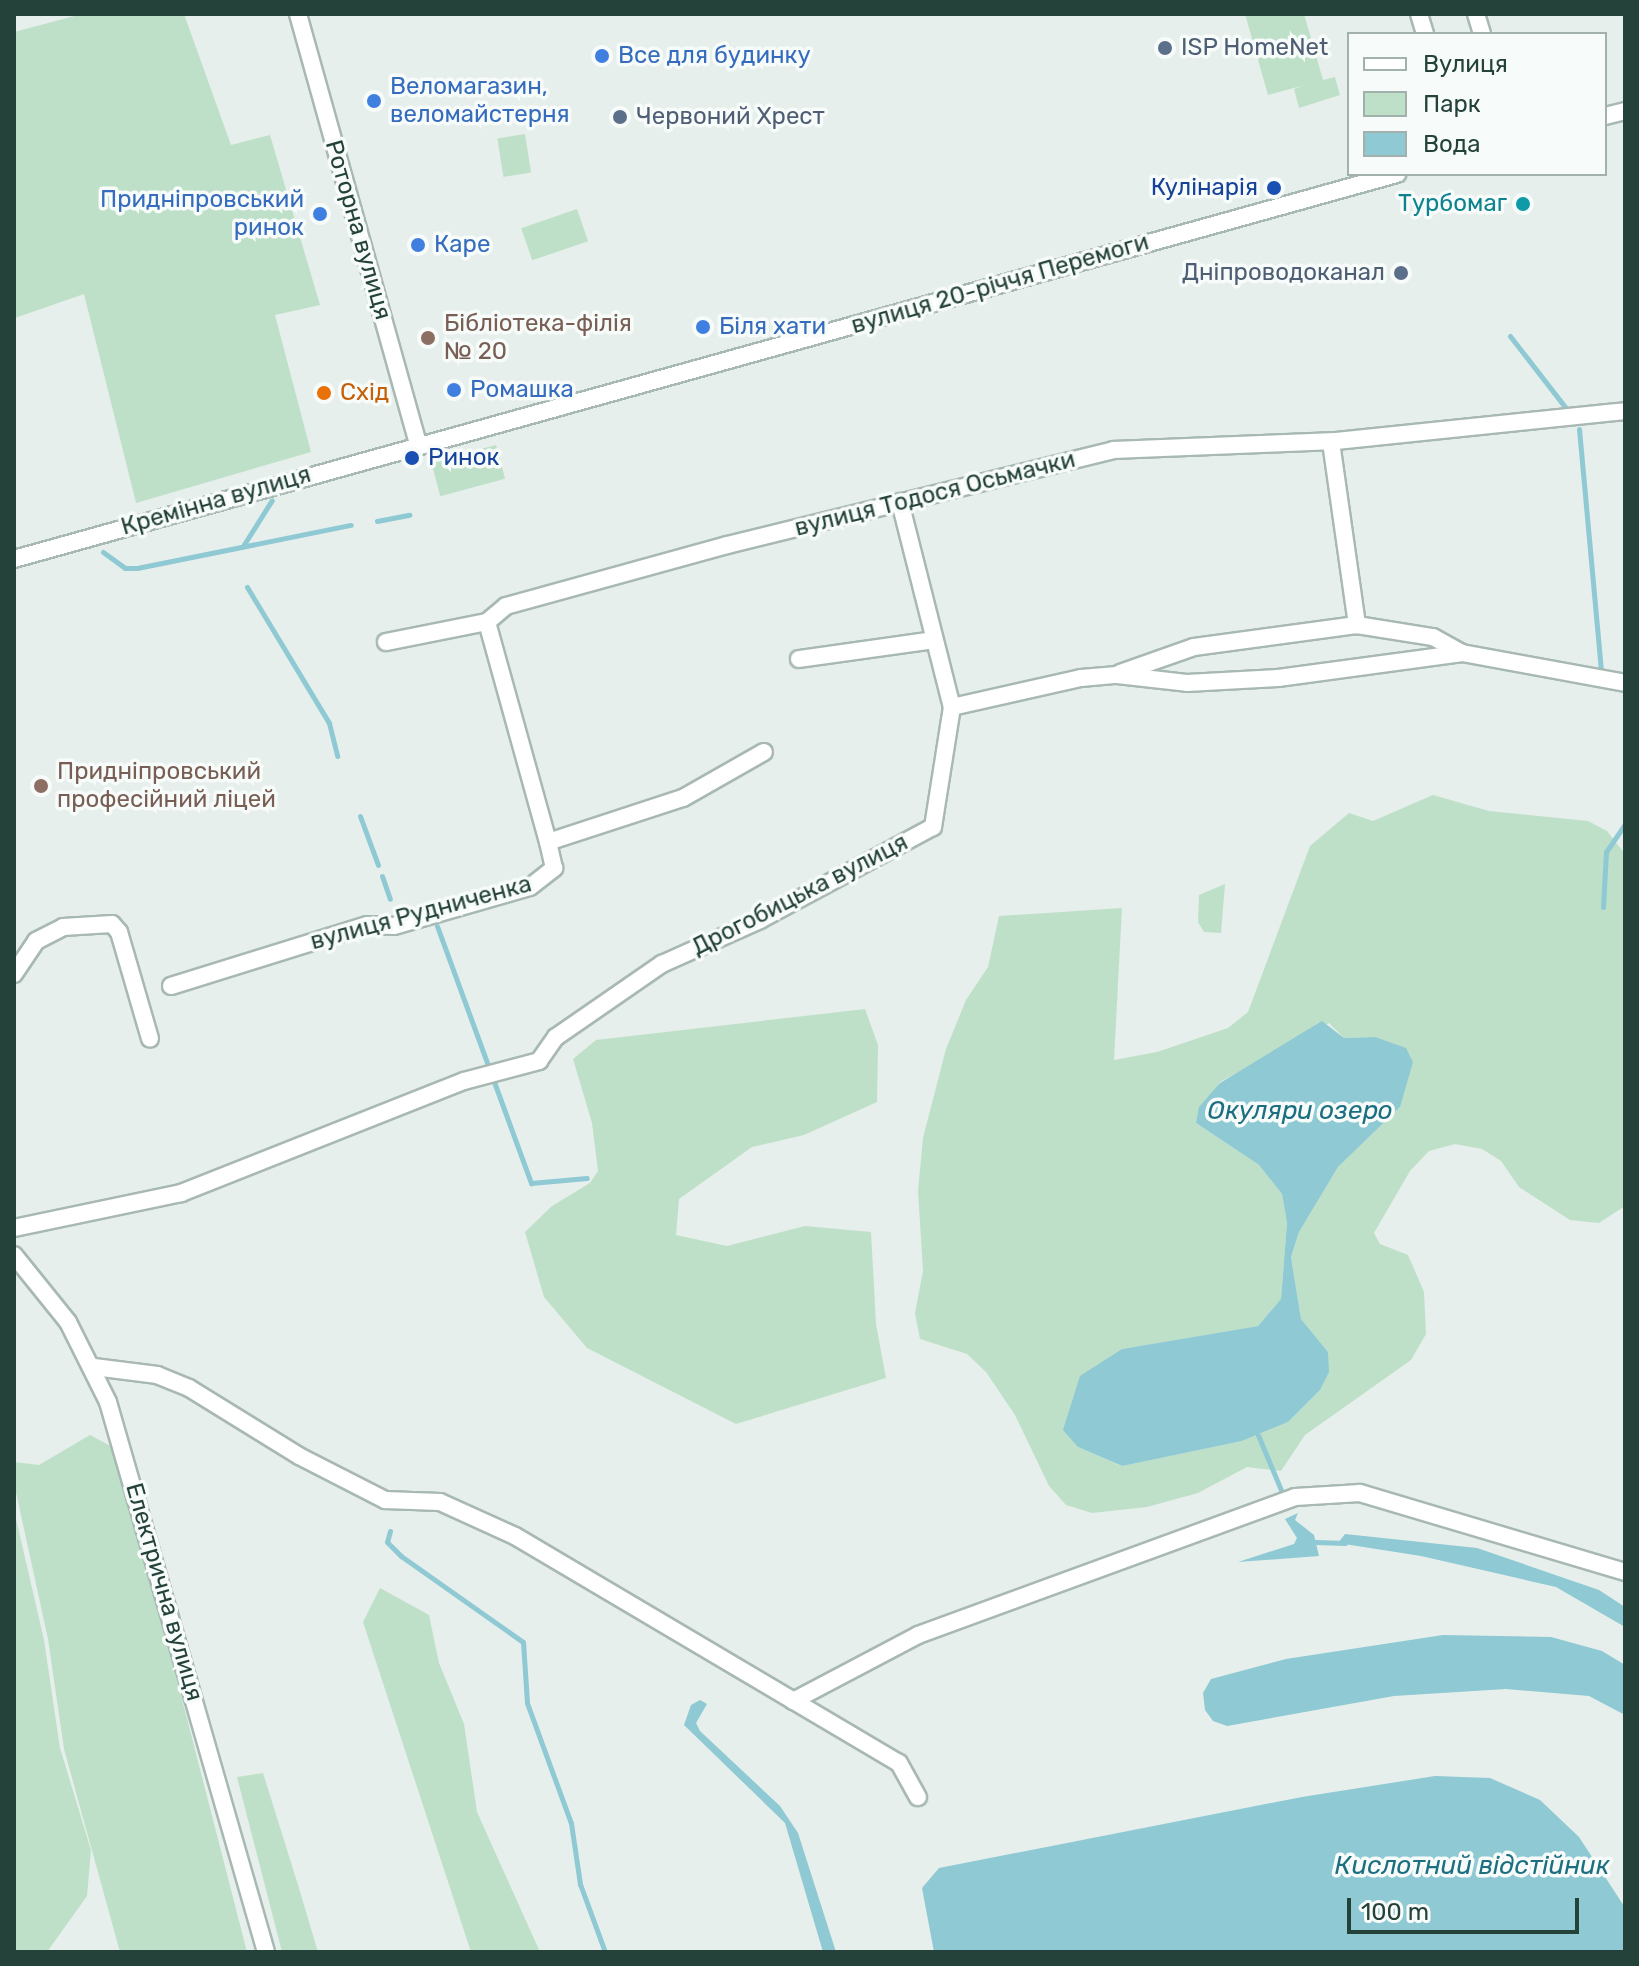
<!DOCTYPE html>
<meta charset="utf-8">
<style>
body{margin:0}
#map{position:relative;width:1639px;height:1966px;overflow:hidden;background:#e6efeb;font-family:Rubik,sans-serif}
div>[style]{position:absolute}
.green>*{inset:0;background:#bfe0c8;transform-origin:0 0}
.water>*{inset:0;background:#8ec9d4}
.stream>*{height:5px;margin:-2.5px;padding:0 2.5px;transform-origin:2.5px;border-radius:2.5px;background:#8ec9d4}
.roads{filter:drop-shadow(2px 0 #a8b8b2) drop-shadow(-2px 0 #a8b8b2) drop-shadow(0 2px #a8b8b2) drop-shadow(0 -2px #a8b8b2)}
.minor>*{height:16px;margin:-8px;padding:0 8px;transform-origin:8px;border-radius:8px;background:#fff}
.dots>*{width:22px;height:22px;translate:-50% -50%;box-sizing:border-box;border:4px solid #f7fbf9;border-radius:50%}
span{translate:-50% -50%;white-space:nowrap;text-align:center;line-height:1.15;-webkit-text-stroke:7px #f7fbf9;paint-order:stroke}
.service-label{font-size:24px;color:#4e5e75}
.left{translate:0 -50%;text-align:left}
.right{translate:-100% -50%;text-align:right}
.shop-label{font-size:24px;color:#366cbe}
.transit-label{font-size:24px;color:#164399}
.culture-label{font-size:24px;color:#0d838f}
.street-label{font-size:24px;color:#24423a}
.education-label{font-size:24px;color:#785e54}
.food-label{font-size:24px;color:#c56008}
.water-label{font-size:26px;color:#1c6f80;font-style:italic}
.frame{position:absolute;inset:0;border:16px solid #24423a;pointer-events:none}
.legend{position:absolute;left:1347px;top:32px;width:260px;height:144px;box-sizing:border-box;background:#f7fbf9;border:2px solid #a3b1ad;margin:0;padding:10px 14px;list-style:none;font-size:24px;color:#24423a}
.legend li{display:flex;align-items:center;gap:16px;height:40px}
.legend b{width:40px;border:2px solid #a3b1ad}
.scale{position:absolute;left:1347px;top:1898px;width:232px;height:36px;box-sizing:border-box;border:4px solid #24423a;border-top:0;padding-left:10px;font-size:24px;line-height:28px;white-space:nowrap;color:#24423a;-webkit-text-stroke:6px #f7fbf9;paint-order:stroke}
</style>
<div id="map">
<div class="green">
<i style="clip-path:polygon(82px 14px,184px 14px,231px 145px,270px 135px,320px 305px,275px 315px,311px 452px,136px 503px,84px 294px,15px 318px,14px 32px)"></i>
<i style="clip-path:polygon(1245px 14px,1304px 14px,1323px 80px,1335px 77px,1340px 95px,1299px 108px,1294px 89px,1305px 85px,1268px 95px)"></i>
<i style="left:525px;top:134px;width:39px;height:28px;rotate:81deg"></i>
<i style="left:577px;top:209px;width:34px;height:59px;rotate:71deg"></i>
<i style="left:496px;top:445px;width:35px;height:67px;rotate:75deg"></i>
<i style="clip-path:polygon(evenodd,1433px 795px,1489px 811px,1588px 821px,1607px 831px,1625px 854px,1625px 1206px,1599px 1223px,1570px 1220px,1519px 1187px,1501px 1161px,1482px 1149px,1455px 1144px,1429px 1151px,1410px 1171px,1374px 1233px,1380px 1244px,1408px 1255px,1424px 1292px,1426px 1334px,1411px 1360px,1305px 1435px,1281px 1471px,1247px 1467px,1198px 1493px,1147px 1507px,1092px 1513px,1066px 1505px,1049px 1486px,1015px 1415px,986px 1372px,967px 1354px,920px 1339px,915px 1313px,923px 1271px,918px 1191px,923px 1138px,946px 1049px,966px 1000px,988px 967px,999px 916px,1122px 908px,1114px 1060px,1157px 1052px,1228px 1028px,1248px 1012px,1310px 846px,1349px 813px,1373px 821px,1433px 795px,1329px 1023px,1344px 1038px,1375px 1037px,1400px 1107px,1338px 1167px,1299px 1232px,1291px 1257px,1301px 1319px,1328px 1352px,1320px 1390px,1288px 1422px,1242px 1441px,1121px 1466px,1078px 1447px,1122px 1349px,1258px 1326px,1281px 1299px,1287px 1223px,1282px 1194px,1259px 1165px,1196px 1123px,1220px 1082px,1329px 1023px)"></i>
<i style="clip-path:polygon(1225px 884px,1221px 933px,1204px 932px,1198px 922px,1199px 895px)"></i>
<i style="clip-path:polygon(865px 1009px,878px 1045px,877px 1102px,804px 1135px,752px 1147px,679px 1199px,676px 1235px,727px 1246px,805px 1226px,871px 1232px,876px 1324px,886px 1378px,736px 1424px,587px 1348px,544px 1297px,525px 1232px,552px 1206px,590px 1183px,598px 1171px,592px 1123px,573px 1059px,596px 1040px)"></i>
<i style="clip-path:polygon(90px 1435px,118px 1450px,247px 1952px,120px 1952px,64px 1749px,48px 1639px,14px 1483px,14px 1462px,39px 1465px)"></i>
<i style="clip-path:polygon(14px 1510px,44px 1640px,60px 1748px,91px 1850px,87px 1896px,47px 1952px,14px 1952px)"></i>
<i style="clip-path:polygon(380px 1588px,429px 1615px,439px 1663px,464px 1724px,477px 1812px,540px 1952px,471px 1952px,363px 1622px)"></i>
<i style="clip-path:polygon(263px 1773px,298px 1885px,318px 1952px,282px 1952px,237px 1777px)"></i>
</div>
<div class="water">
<i style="clip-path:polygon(1322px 1021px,1344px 1038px,1375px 1037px,1406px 1048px,1413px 1062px,1400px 1107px,1338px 1167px,1299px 1232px,1291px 1257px,1301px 1319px,1328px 1352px,1329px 1372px,1320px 1390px,1288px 1422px,1242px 1441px,1122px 1466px,1078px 1447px,1063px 1430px,1080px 1376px,1122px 1349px,1258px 1326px,1281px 1299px,1287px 1223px,1282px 1194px,1259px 1165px,1196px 1123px,1199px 1107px,1220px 1083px)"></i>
<i style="clip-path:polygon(1298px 1513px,1295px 1520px,1314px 1535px,1319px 1556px,1238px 1562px,1294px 1544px,1297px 1538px,1285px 1519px)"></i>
<i style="clip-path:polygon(1345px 1534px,1477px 1548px,1599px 1590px,1625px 1607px,1625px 1627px,1556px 1587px,1421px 1556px,1338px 1543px)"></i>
<i style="clip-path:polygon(1443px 1635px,1551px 1637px,1602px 1651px,1625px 1665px,1625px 1715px,1589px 1696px,1506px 1689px,1394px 1696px,1227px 1726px,1213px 1721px,1205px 1710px,1203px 1693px,1211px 1679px,1286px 1659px)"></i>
<i style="clip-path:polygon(700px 1700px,707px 1704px,696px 1723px,700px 1731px,780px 1806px,798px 1833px,836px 1952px,823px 1952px,785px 1823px,684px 1725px,691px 1705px)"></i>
<i style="clip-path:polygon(1435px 1776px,1490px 1778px,1540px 1800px,1579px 1837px,1624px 1906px,1625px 1952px,934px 1952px,922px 1888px,939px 1868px,1302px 1797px)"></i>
</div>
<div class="stream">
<i style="left:1510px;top:336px;width:96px;rotate:52.2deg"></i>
<i style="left:1579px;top:429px;width:244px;rotate:84.8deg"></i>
<i style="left:377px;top:521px;width:33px;rotate:-11deg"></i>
<i style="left:243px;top:546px;width:54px;rotate:-57.8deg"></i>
<i style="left:103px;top:552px;width:27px;rotate:36deg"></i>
<i style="left:125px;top:568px;width:12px"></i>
<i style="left:137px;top:568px;width:218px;rotate:-11.4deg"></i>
<i style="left:247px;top:587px;width:159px;rotate:58.9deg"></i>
<i style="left:329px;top:723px;width:34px;rotate:76deg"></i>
<i style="left:360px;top:816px;width:52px;rotate:69.8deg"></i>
<i style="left:382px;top:876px;width:24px;rotate:71deg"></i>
<i style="left:1603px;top:907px;width:55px;rotate:-86.9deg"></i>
<i style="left:1606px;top:852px;width:34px;rotate:-56deg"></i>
<i style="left:437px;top:926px;width:274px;rotate:69.9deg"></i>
<i style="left:531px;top:1183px;width:56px;rotate:-5.1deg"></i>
<i style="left:1258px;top:1435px;width:60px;rotate:67.3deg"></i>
<i style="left:390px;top:1531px;width:11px;rotate:105deg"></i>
<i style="left:387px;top:1542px;width:20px;rotate:45deg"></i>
<i style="left:401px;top:1556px;width:149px;rotate:35.2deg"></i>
<i style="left:523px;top:1642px;width:61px;rotate:86.2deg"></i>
<i style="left:527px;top:1703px;width:128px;rotate:69.9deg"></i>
<i style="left:571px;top:1823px;width:62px;rotate:81.6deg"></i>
<i style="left:580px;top:1884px;width:72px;rotate:69.8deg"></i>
<i style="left:1315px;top:1542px;width:30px;rotate:2deg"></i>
</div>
<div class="roads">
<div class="minor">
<i style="left:298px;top:14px;width:449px;rotate:74.4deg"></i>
<i style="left:1419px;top:14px;width:21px;rotate:73deg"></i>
<i style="left:1476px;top:14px;width:21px;rotate:73deg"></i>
<i style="left:1605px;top:116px;width:21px;rotate:-14deg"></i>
<i style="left:1331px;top:442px;width:185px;rotate:81.9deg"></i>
<i style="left:900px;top:502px;width:211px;rotate:75.8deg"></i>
<i style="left:14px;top:559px;width:1436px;rotate:-15.56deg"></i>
<i style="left:386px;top:642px;width:103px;rotate:-11.2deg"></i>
<i style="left:799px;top:659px;width:136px;rotate:-8deg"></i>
<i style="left:1120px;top:673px;width:78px;rotate:-19.4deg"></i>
<i style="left:1194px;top:647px;width:164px;rotate:-7.7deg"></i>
<i style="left:1357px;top:625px;width:77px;rotate:9deg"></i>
<i style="left:1433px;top:637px;width:33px;rotate:29deg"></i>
<i style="left:548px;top:842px;width:228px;rotate:-105.5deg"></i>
<i style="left:487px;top:622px;width:25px;rotate:-40deg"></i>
<i style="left:506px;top:606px;width:229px;rotate:-15.4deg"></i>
<i style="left:727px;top:545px;width:398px;rotate:-13.8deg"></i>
<i style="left:1113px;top:450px;width:223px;rotate:-2.3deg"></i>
<i style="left:1336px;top:441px;width:291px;rotate:-5.9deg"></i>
<i style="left:14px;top:974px;width:40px;rotate:-56deg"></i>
<i style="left:36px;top:941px;width:30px;rotate:-27deg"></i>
<i style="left:63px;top:927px;width:49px;rotate:-3.5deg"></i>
<i style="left:112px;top:924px;width:11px;rotate:49deg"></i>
<i style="left:119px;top:932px;width:111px;rotate:73.8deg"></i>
<i style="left:171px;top:986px;width:205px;rotate:-17.3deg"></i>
<i style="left:367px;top:925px;width:27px;rotate:2deg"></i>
<i style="left:394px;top:926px;width:141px;rotate:-16deg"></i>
<i style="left:530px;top:887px;width:31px;rotate:-38deg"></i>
<i style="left:554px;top:868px;width:27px;rotate:-103deg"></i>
<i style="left:548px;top:842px;width:142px;rotate:-18.1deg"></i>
<i style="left:683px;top:798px;width:93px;rotate:-29.6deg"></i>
<i style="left:14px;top:1228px;width:171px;rotate:-11.8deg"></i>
<i style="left:181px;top:1193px;width:304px;rotate:-21.6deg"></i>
<i style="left:464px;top:1081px;width:78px;rotate:-14.9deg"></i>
<i style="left:539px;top:1061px;width:29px;rotate:-55deg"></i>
<i style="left:556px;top:1037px;width:129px;rotate:-34.6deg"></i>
<i style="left:662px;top:964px;width:107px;rotate:-24.2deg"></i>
<i style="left:760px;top:920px;width:196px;rotate:-28.3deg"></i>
<i style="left:933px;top:827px;width:121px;rotate:-81deg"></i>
<i style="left:952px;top:707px;width:132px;rotate:-12.7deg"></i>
<i style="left:1081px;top:678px;width:36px;rotate:-5deg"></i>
<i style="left:1117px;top:675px;width:70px;rotate:6.5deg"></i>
<i style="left:1187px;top:683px;width:91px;rotate:-3.1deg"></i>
<i style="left:1278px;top:678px;width:186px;rotate:-7.7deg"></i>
<i style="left:1462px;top:653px;width:166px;rotate:10.4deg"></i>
<i style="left:14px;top:1255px;width:86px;rotate:51.1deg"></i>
<i style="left:68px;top:1322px;width:89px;rotate:63.4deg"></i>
<i style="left:108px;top:1402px;width:572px;rotate:73.97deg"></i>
<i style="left:94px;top:1367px;width:64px;rotate:7.2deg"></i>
<i style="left:157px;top:1375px;width:35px;rotate:22deg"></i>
<i style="left:189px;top:1388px;width:129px;rotate:31.7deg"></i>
<i style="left:299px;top:1456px;width:97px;rotate:27.1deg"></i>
<i style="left:385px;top:1500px;width:55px;rotate:2.1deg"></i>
<i style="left:440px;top:1502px;width:82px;rotate:24.4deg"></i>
<i style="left:515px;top:1536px;width:446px;rotate:30.6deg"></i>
<i style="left:899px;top:1763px;width:39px;rotate:61deg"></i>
<i style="left:793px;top:1701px;width:141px;rotate:-27.8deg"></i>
<i style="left:918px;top:1635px;width:401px;rotate:-20.1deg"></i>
<i style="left:1295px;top:1497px;width:65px;rotate:-3.5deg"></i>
<i style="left:1360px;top:1493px;width:277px;rotate:16.6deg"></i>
</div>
</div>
<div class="dots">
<i style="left:1165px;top:48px;background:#5c6f8a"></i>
<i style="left:602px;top:56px;background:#3f7fe0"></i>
<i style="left:374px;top:101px;background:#3f7fe0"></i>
<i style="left:620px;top:117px;background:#5c6f8a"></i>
<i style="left:1274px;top:188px;background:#1a4fb4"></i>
<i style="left:1523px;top:204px;background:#0f9aa8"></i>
<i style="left:320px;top:214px;background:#3f7fe0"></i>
<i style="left:418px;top:245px;background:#3f7fe0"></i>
<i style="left:1401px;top:273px;background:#5c6f8a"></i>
<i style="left:703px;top:327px;background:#3f7fe0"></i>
<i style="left:428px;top:338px;background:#8d6e63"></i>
<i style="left:454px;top:390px;background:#3f7fe0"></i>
<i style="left:324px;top:393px;background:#e8710a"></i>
<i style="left:412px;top:458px;background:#1a4fb4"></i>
<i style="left:41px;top:786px;background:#8d6e63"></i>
</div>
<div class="service-label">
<span class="left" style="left:1181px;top:48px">ISP HomeNet</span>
<span class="left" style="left:636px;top:117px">Червоний Хрест</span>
<span class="right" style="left:1385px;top:273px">Дніпроводоканал</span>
</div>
<div class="shop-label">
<span class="left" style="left:618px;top:56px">Все для будинку</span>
<span class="left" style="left:390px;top:101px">Веломагазин,<br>веломайстерня</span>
<span class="right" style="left:304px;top:214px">Придніпровський<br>ринок</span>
<span class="left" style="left:434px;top:245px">Каре</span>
<span class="left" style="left:719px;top:327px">Біля хати</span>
<span class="left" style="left:470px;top:390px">Ромашка</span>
</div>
<div class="transit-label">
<span class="right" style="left:1258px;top:188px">Кулінарія</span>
<span class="left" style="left:428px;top:458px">Ринок</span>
</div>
<div class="culture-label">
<span class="right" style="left:1507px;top:204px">Турбомаг</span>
</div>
<div class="street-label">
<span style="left:358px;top:230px;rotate:74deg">Роторна вулиця</span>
<span style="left:1000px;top:284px;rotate:-16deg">вулиця 20-річчя Перемоги</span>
<span style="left:935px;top:494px;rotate:-14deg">вулиця Тодося Осьмачки</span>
<span style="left:216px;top:501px;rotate:-16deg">Кремінна вулиця</span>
<span style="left:800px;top:895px;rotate:-27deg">Дрогобицька вулиця</span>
<span style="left:421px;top:913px;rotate:-15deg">вулиця Рудниченка</span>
<span style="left:164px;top:1592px;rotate:74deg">Електрична вулиця</span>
</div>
<div class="education-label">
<span class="left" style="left:444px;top:338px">Бібліотека-філія<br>№ 20</span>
<span class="left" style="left:57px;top:786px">Придніпровський<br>професійний ліцей</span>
</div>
<div class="food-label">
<span class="left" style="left:340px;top:393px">Схід</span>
</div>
<div class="water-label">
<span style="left:1300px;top:1111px">Окуляри озеро</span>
<span style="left:1472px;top:1866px">Кислотний відстійник</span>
</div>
<div class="frame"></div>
<ul class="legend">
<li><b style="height:10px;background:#fff"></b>Вулиця</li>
<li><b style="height:22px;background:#bfe0c8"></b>Парк</li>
<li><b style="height:22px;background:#8ec9d4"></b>Вода</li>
</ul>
<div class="scale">100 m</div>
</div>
